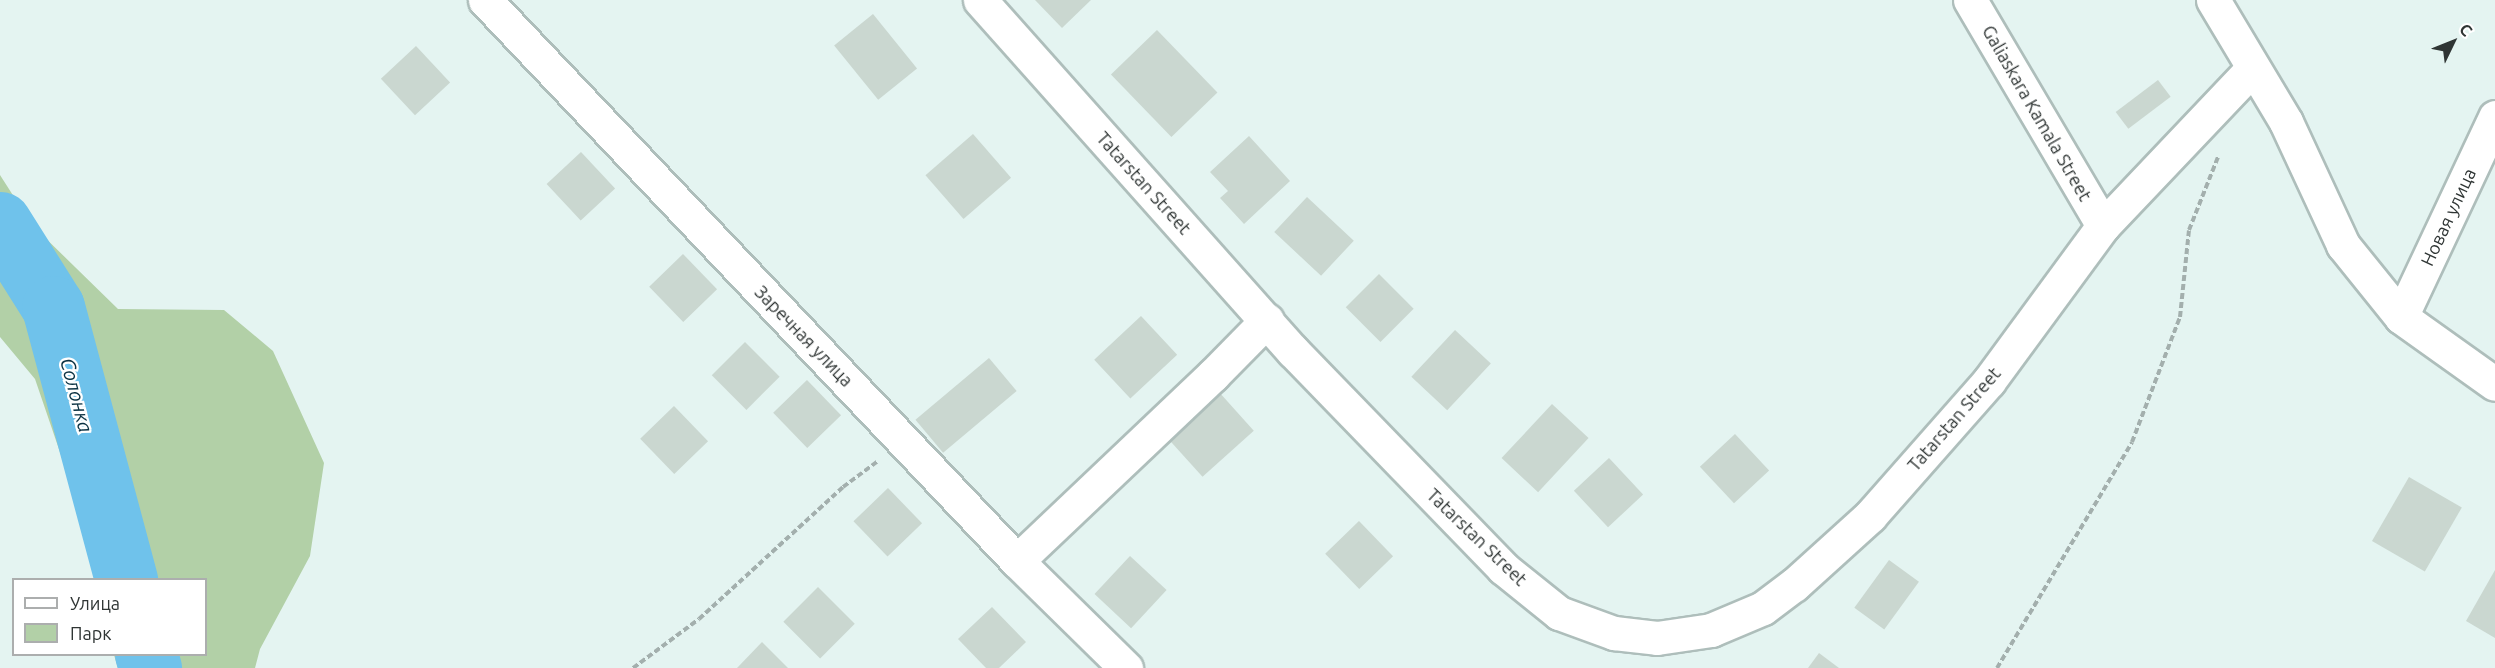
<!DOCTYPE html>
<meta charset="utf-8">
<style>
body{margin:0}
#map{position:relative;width:2495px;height:668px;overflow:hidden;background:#e4f4f1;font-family:Ubuntu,sans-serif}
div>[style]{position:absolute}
.green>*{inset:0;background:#b2d0a7}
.river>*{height:63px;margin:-31.5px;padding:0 31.5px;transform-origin:31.5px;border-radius:31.5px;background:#6fc2eb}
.building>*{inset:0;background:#cad7d0;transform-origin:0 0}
.path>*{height:4px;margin-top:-2px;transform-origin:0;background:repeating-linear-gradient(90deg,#a3afad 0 6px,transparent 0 9px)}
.roads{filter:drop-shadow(2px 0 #aebebb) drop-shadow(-2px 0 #aebebb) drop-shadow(0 2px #aebebb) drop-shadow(0 -2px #aebebb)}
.minor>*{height:33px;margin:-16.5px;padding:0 16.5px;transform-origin:16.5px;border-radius:16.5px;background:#fff}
span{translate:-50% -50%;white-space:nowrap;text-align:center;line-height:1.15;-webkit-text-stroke:4.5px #fff;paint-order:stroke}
.street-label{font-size:18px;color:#2f3534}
.water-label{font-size:20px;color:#0b3243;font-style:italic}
.legend{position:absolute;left:12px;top:578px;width:195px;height:78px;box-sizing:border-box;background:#fff;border:2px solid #acaeae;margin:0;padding:8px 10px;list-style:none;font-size:18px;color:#2f3534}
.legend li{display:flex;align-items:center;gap:12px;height:30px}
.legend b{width:30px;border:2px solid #acaeae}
.north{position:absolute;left:2423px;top:12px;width:60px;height:60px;-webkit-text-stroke:4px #fff;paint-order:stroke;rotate:47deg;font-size:16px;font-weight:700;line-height:24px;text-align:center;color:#2f3534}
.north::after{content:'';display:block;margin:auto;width:21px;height:27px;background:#2f3534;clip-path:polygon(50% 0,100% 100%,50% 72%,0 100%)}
</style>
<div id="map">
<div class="green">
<i style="clip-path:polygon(0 175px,32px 225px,118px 309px,224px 310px,273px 351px,324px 463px,310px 556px,260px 649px,255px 668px,118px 668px,114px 655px,206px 654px,206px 580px,96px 579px,77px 502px,35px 379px,0 337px)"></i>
</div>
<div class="river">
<i style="left:0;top:223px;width:99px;rotate:57.8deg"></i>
<i style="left:53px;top:307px;width:283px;rotate:75deg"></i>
<i style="left:146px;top:654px;width:15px;rotate:74deg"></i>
</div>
<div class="building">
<i style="clip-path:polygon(1035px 0,1091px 0,1062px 28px)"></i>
<i style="left:873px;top:14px;width:70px;height:50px;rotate:51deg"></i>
<i style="left:1157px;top:30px;width:87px;height:64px;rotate:46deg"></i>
<i style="left:416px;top:46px;width:50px;height:48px;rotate:47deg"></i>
<i style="left:2158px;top:80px;width:21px;height:53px;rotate:53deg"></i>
<i style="left:973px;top:134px;width:58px;height:63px;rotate:49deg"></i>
<i style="clip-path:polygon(1249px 136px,1290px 181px,1244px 224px,1220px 198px,1228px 191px,1210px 172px)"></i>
<i style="left:581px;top:152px;width:50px;height:47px;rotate:47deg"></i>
<i style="left:1307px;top:197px;width:64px;height:48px;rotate:43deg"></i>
<i style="left:683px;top:254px;width:49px;height:47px;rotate:46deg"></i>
<i style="left:1379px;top:274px;width:49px;height:47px;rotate:45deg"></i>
<i style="left:1141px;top:316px;width:53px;height:64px;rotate:47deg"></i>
<i style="left:1455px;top:330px;width:49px;height:64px;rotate:43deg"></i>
<i style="left:745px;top:342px;width:49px;height:47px;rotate:45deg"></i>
<i style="left:989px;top:358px;width:43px;height:96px;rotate:50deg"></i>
<i style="left:807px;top:380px;width:49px;height:47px;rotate:46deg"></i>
<i style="left:1219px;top:392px;width:52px;height:69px;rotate:48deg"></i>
<i style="left:1552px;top:404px;width:50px;height:74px;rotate:43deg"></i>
<i style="left:674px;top:406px;width:49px;height:47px;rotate:46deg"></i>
<i style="left:1735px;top:434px;width:50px;height:48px;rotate:47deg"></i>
<i style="left:1609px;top:458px;width:50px;height:48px;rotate:47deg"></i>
<i style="left:2409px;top:477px;width:61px;height:74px;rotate:30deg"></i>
<i style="left:888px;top:488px;width:49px;height:48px;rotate:46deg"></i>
<i style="left:1359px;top:521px;width:49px;height:47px;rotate:46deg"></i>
<i style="left:1130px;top:556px;width:50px;height:52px;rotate:43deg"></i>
<i style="left:1889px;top:560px;width:37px;height:59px;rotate:36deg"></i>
<i style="clip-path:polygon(2495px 570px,2495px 638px,2466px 621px)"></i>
<i style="left:818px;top:587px;width:52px;height:49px;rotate:45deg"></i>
<i style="clip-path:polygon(992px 607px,1026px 642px,999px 668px,986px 668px,958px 639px)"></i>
<i style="clip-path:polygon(762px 642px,788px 668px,737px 668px)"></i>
<i style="clip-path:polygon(1819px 653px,1839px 668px,1808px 668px)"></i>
</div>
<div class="path">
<i style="left:633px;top:668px;width:82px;rotate:-36.6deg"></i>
<i style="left:699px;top:619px;width:195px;rotate:-42.5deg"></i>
<i style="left:843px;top:487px;width:44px;rotate:-36.6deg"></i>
<i style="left:1997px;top:668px;width:263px;rotate:-59.1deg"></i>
<i style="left:2132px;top:442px;width:134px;rotate:-69deg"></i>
<i style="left:2180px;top:317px;width:87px;rotate:-84.1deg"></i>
<i style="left:2189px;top:230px;width:79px;rotate:-68.3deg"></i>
</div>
<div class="roads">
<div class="minor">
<i style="left:485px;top:0;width:773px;rotate:46.52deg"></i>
<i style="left:1017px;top:561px;width:153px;rotate:44.5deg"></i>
<i style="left:980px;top:0;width:470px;rotate:48.3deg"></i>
<i style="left:1293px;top:351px;width:302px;rotate:45.9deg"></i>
<i style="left:1503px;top:568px;width:72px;rotate:38.8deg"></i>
<i style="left:1559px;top:613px;width:59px;rotate:20deg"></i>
<i style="left:1614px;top:633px;width:43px;rotate:6.6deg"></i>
<i style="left:1657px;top:638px;width:55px;rotate:-8.4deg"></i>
<i style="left:1711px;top:630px;width:56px;rotate:-22.9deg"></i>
<i style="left:1763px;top:608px;width:39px;rotate:-37deg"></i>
<i style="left:1794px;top:585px;width:103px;rotate:-42.2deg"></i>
<i style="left:1870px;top:516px;width:180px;rotate:-48.6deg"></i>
<i style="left:1989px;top:381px;width:192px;rotate:-53.7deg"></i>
<i style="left:2103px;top:226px;width:218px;rotate:-46.5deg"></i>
<i style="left:1970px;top:0;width:262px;rotate:59.5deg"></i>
<i style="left:2213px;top:0;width:142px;rotate:59.1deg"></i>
<i style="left:2286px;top:122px;width:136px;rotate:65.1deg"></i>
<i style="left:2343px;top:245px;width:92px;rotate:51.1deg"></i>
<i style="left:2401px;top:317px;width:115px;rotate:35.5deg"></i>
<i style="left:2401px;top:317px;width:221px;rotate:-64.8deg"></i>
<i style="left:1017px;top:561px;width:270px;rotate:-43.5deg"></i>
<i style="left:1213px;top:375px;width:77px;rotate:-45.5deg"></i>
</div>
</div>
<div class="street-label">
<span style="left:2037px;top:113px;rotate:60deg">Galiaskara Kamala Street</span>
<span style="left:1144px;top:183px;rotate:48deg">Tatarstan Street</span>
<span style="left:2448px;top:217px;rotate:-65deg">Новая улица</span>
<span style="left:804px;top:336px;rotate:46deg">Заречная улица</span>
<span style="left:1954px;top:419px;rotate:-49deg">Tatarstan Street</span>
<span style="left:1477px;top:537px;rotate:44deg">Tatarstan Street</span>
</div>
<div class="water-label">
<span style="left:77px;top:395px;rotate:75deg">Солонка</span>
</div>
<ul class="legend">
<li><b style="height:8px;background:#fff"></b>Улица</li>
<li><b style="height:16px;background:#b2d0a7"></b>Парк</li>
</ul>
<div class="north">С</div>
</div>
